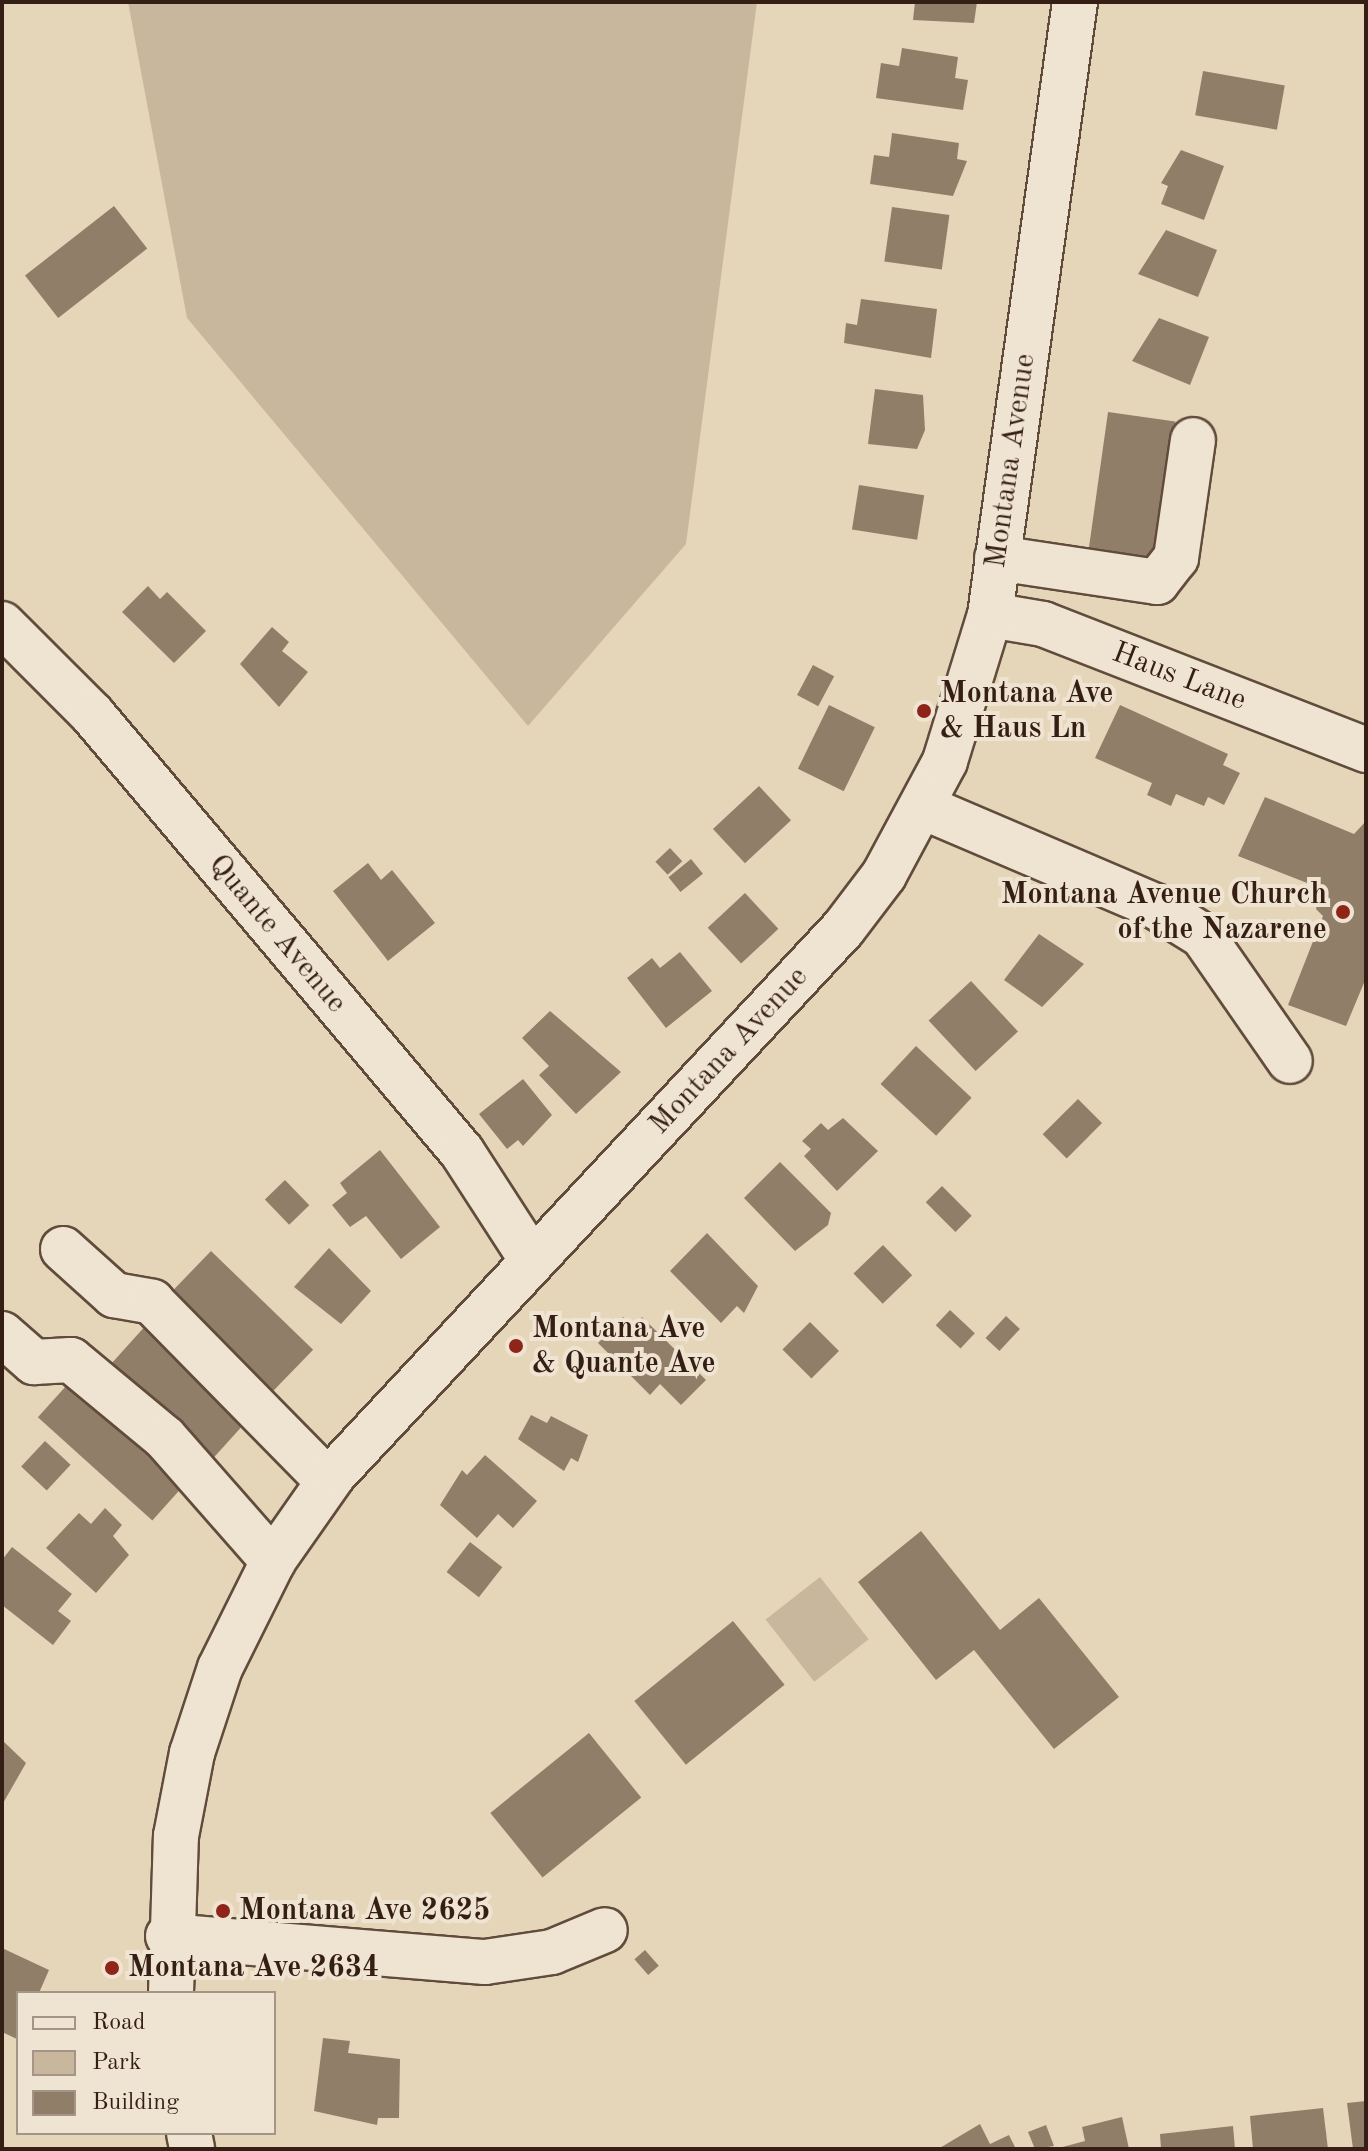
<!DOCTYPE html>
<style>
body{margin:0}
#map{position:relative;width:1368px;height:2151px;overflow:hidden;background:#e6d6b9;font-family:"Old Standard TT",serif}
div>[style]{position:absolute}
.green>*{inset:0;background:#c8b79d;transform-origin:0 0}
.building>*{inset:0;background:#917e69;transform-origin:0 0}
.roads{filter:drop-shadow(2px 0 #614c3c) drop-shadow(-2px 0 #614c3c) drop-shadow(0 2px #614c3c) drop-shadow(0 -2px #614c3c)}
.minor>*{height:44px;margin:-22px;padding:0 22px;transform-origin:22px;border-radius:22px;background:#efe4d2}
.dots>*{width:22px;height:22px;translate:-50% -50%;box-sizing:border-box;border:4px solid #efe4d2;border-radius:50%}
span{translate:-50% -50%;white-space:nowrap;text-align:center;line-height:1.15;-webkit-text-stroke:8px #efe4d2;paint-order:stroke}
.street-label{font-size:30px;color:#351e13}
.poi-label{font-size:30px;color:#351e13;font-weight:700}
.left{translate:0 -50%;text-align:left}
.right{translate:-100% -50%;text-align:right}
.frame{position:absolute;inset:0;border:4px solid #351e13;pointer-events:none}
.legend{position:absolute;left:16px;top:1991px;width:260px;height:144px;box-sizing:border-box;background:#efe4d2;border:2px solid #a59586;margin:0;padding:10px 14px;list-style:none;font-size:24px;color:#351e13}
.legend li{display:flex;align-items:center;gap:16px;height:40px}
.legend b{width:40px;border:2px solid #a59586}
</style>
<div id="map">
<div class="green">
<i style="clip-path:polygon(128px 2px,757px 2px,686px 544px,528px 726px,187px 318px)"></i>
<i style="left:820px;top:1577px;width:79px;height:69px;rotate:52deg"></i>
</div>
<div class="building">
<i style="clip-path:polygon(915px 2px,977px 2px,974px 23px,913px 20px)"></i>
<i style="clip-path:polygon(902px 48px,958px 57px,955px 78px,968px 80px,963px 110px,876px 98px,881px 63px,899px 66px)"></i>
<i style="left:1203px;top:71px;width:83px;height:45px;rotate:10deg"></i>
<i style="clip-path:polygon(892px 133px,959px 143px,957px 159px,967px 161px,953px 196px,870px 184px,874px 155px,889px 157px)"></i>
<i style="clip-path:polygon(1181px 150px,1224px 166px,1204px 220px,1161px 204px,1168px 186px,1161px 183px)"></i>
<i style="left:114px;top:206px;width:54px;height:113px;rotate:52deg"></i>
<i style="left:892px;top:207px;width:58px;height:55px;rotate:8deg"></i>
<i style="clip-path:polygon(1166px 230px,1217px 250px,1198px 297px,1138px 274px)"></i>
<i style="clip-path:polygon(861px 299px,937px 309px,931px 358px,844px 343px,846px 323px,857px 325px)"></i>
<i style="clip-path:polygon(1159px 318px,1209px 337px,1190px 385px,1132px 361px)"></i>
<i style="clip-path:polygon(875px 389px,923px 395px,925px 430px,917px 449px,868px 444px)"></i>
<i style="left:1108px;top:412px;width:68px;height:154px;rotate:8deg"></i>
<i style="left:859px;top:485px;width:66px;height:45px;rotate:9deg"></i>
<i style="clip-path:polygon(148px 586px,160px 599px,167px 592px,206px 631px,174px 663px,122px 612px)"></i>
<i style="clip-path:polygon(272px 627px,289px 642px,282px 651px,308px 672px,279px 707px,240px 664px)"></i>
<i style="left:813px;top:665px;width:24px;height:34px;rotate:28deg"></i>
<i style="left:829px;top:705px;width:51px;height:71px;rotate:26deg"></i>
<i style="clip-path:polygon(1120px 705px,1228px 754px,1223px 765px,1240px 773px,1224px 805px,1208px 797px,1204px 806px,1176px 794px,1171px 806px,1147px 795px,1152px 783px,1095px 758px)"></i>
<i style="left:759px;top:786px;width:47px;height:63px;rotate:47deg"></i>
<i style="clip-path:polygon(1265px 797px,1354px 834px,1366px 821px,1366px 978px,1346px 1026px,1288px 1005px,1323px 916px,1316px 909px,1320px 888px,1238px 856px)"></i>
<i style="left:670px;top:848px;width:18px;height:20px;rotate:47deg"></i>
<i style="left:691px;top:859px;width:19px;height:29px;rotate:51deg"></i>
<i style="clip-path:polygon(368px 863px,381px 880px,392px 870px,435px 923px,388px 961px,333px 891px)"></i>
<i style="left:745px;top:893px;width:49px;height:51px;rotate:47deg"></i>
<i style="clip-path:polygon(1039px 934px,1084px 964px,1042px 1007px,1004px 980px)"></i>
<i style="clip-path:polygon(680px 952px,712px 991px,666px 1028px,627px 978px,652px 958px,660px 968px)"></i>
<i style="left:971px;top:981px;width:69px;height:58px;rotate:47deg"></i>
<i style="clip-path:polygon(550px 1011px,621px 1072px,576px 1114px,539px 1075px,549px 1066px,522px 1038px)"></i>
<i style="left:916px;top:1046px;width:76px;height:52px;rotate:43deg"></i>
<i style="clip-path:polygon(523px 1079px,552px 1115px,523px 1146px,518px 1140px,507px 1149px,479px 1114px)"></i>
<i style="left:1078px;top:1099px;width:34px;height:50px;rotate:45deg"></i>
<i style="clip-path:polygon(843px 1118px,878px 1151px,837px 1191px,804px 1156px,811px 1149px,802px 1141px,821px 1123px,828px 1130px)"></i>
<i style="clip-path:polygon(380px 1150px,440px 1227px,401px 1259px,366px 1216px,350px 1227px,332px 1205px,347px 1193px,340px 1183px)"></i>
<i style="clip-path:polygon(780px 1162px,831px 1213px,828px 1225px,795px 1251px,744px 1198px)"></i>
<i style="left:285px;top:1180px;width:35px;height:28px;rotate:46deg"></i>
<i style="left:942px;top:1186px;width:42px;height:23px;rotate:45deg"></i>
<i style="clip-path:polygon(707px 1233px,758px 1286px,744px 1313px,737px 1306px,721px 1323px,670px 1271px)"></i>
<i style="left:883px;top:1245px;width:42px;height:41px;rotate:46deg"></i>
<i style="clip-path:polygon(329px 1248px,371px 1291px,341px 1324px,294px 1287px)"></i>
<i style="left:211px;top:1251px;width:142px;height:59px;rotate:44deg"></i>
<i style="left:950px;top:1310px;width:34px;height:21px;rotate:43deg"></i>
<i style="left:1006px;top:1316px;width:19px;height:30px;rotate:43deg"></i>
<i style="clip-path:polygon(623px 1317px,633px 1326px,642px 1317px,706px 1380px,681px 1405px,660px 1384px,650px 1395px,598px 1343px)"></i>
<i style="left:810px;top:1322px;width:41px;height:39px;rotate:45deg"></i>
<i style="left:148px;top:1323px;width:139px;height:60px;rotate:42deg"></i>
<i style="left:76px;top:1375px;width:154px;height:57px;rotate:42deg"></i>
<i style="clip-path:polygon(531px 1415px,547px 1423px,551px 1416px,588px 1435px,578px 1462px,571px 1458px,564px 1471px,518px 1439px)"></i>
<i style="left:45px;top:1441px;width:35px;height:35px;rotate:43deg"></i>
<i style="clip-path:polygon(485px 1455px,537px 1501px,513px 1528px,498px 1514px,477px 1538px,440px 1505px,462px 1470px,467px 1475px)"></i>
<i style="clip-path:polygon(105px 1508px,122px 1525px,113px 1536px,129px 1555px,96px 1593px,46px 1548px,79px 1513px,91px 1524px)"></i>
<i style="clip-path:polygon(921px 1531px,1000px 1630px,1039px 1598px,1119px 1697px,1054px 1749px,974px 1650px,936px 1680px,858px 1582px)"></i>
<i style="left:470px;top:1542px;width:41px;height:38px;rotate:38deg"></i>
<i style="clip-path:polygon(12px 1547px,72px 1594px,58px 1611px,71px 1621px,53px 1645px,2px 1605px,2px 1560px)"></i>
<i style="left:733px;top:1621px;width:82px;height:127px;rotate:51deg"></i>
<i style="left:589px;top:1733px;width:83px;height:127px;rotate:51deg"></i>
<i style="clip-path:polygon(2px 1740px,26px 1763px,2px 1805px)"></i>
<i style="clip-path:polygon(2px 1948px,49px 1970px,39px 1993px,18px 1993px,17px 2039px,2px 2032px)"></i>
<i style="left:645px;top:1950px;width:21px;height:14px;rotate:49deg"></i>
<i style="clip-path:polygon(323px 2038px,350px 2041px,348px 2053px,400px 2059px,399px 2118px,378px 2118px,377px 2125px,314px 2111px)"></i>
<i style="clip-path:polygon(1366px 2101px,1366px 2149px,1353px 2149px,1347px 2103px)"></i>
<i style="clip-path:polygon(1323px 2108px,1328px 2149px,1253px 2149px,1250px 2116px)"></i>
<i style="clip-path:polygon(1122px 2117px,1129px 2149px,1055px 2149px,1085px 2141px,1082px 2127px)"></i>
<i style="clip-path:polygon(980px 2124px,990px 2144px,1009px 2135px,1016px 2149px,938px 2149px)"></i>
<i style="clip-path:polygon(1046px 2125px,1054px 2146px,1035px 2149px,1028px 2132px)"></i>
<i style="clip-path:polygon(1233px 2126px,1235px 2149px,1161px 2149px,1160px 2134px)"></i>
</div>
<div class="roads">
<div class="minor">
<i style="left:997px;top:558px;width:162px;rotate:8.5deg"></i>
<i style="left:1157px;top:582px;width:31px;rotate:-52deg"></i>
<i style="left:1176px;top:558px;width:119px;rotate:-81.8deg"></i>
<i style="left:990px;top:615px;width:54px;rotate:9.6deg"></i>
<i style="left:1043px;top:624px;width:347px;rotate:21.3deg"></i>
<i style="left:2px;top:624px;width:127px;rotate:45deg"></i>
<i style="left:92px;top:714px;width:573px;rotate:49.81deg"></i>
<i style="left:462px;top:1152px;width:129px;rotate:57.1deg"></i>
<i style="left:923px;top:807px;width:252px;rotate:23.1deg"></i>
<i style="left:1155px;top:906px;width:57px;rotate:32deg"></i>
<i style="left:1203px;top:936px;width:152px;rotate:55.2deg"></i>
<i style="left:63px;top:1249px;width:69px;rotate:42deg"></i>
<i style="left:114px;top:1295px;width:39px;rotate:10deg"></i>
<i style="left:152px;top:1302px;width:251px;rotate:45.5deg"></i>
<i style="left:2px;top:1334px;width:43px;rotate:41.2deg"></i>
<i style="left:34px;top:1362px;width:37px;rotate:-3deg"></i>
<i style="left:71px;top:1360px;width:122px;rotate:39.7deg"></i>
<i style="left:165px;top:1438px;width:164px;rotate:48.7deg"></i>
<i style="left:168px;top:1936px;width:318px;rotate:4.7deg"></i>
<i style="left:485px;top:1962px;width:68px;rotate:-8.5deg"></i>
<i style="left:552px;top:1952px;width:57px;rotate:-22.5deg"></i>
<i style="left:171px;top:1993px;width:157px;rotate:-88.2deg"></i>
<i style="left:176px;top:1836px;width:85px;rotate:-79.1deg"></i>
<i style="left:192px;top:1753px;width:89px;rotate:-71.8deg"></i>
<i style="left:220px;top:1668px;width:119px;rotate:-63.6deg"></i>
<i style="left:273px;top:1561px;width:106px;rotate:-55deg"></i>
<i style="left:334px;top:1474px;width:746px;rotate:-46.96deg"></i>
<i style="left:843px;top:929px;width:68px;rotate:-52.8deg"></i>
<i style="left:884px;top:875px;width:129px;rotate:-61.8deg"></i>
<i style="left:945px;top:761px;width:153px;rotate:-72.9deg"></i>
<i style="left:990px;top:615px;width:619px;rotate:-82.11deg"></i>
<i style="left:189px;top:2133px;width:16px;rotate:79deg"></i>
</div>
</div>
<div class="dots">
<i style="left:924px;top:711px;background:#8f2418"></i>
<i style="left:1343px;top:912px;background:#8f2418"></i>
<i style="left:516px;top:1346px;background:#8f2418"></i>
<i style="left:223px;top:1911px;background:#8f2418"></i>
<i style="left:112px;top:1968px;background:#8f2418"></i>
</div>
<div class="street-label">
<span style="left:1011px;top:461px;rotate:-82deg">Montana Avenue</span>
<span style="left:1179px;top:677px;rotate:21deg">Haus Lane</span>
<span style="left:277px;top:934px;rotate:50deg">Quante Avenue</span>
<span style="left:729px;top:1051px;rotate:-47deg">Montana Avenue</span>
</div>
<div class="poi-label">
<span class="left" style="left:940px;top:711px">Montana Ave<br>&amp; Haus Ln</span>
<span class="right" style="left:1327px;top:912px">Montana Avenue Church<br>of the Nazarene</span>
<span class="left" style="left:532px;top:1346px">Montana Ave<br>&amp; Quante Ave</span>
<span class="left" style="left:239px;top:1911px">Montana Ave 2625</span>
<span class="left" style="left:128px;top:1968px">Montana Ave 2634</span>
</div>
<div class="frame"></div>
<ul class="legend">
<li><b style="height:10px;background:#efe4d2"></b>Road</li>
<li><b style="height:22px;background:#c8b79d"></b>Park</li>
<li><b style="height:22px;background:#917e69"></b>Building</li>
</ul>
</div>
